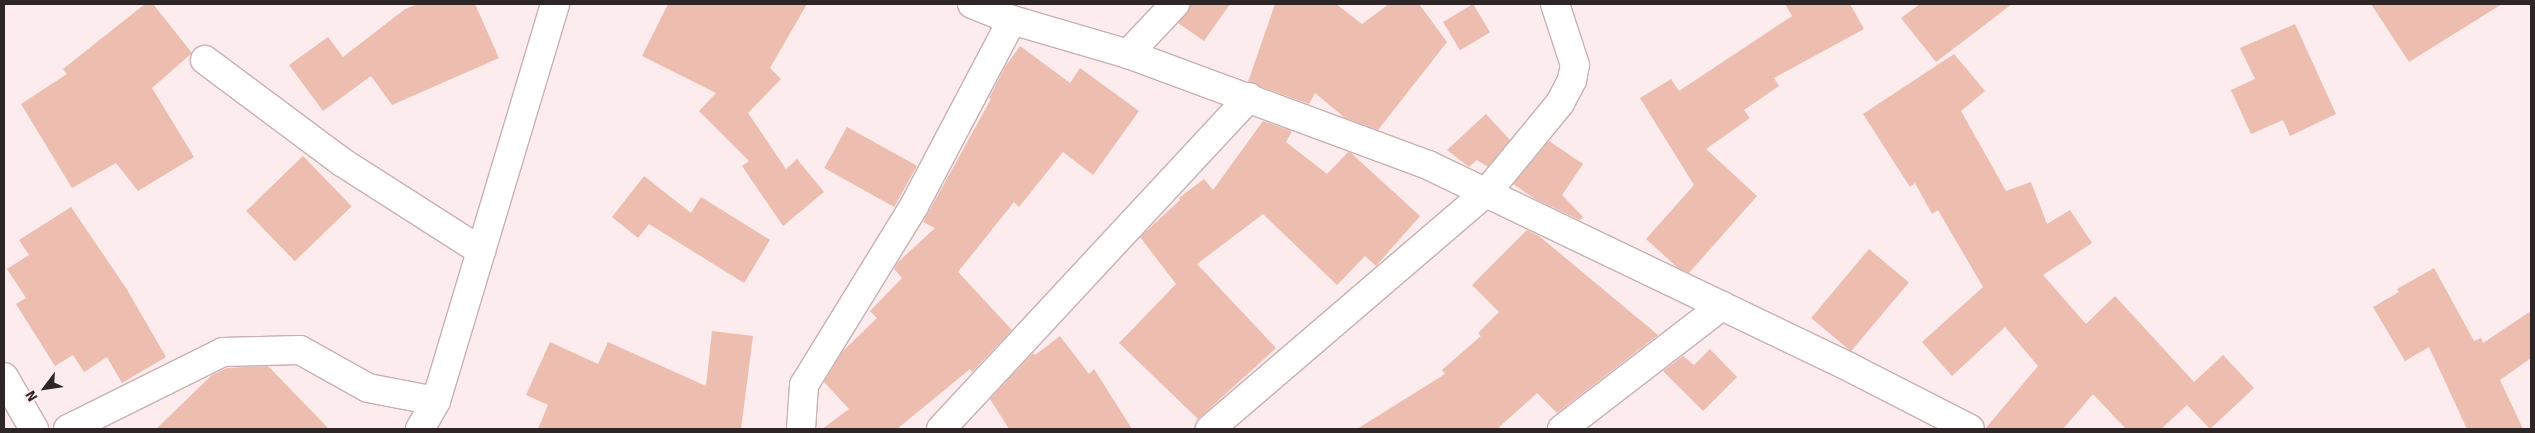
<!DOCTYPE html>
<style>
body{margin:0}
#map{position:relative;width:2535px;height:433px;overflow:hidden;background:#fcecee;font-family:Signika,sans-serif}
div>[style]{position:absolute}
.building>*{inset:0;background:#edbdaf;transform-origin:0 0}
.roads{filter:drop-shadow(1px 0 #c9b0b2) drop-shadow(-1px 0 #c9b0b2) drop-shadow(0 1px #c9b0b2) drop-shadow(0 -1px #c9b0b2)}
.minor>*{height:28px;margin:-14px;padding:0 14px;transform-origin:14px;border-radius:14px;background:#fff}
span{translate:-50% -50%;white-space:nowrap;text-align:center;line-height:1.15;-webkit-text-stroke:4px #fcecee;paint-order:stroke}
.frame{position:absolute;inset:0;border:5px solid #2e2526;pointer-events:none}
.north{position:absolute;left:20px;top:363px;width:50px;height:50px;-webkit-text-stroke:4px #fcecee;paint-order:stroke;rotate:239deg;font-size:14px;font-weight:700;line-height:20px;text-align:center;color:#2e2526}
.north::after{content:'';display:block;margin:auto;width:18px;height:22px;background:#2e2526;clip-path:polygon(50% 0,100% 100%,50% 72%,0 100%)}
</style>
<div id="map">
<div class="building">
<i style="clip-path:polygon(145px 4px,153px 4px,192px 53px,152px 88px,194px 157px,138px 191px,116px 163px,72px 188px,21px 104px,67px 74px,63px 69px)"></i>
<i style="clip-path:polygon(418px 4px,475px 4px,499px 58px,392px 105px,371px 76px,323px 111px,289px 65px,328px 37px,343px 57px,405px 9px)"></i>
<i style="clip-path:polygon(668px 4px,807px 4px,770px 68px,781px 79px,748px 113px,786px 169px,797px 159px,824px 192px,783px 226px,742px 166px,749px 161px,699px 111px,716px 93px,642px 56px)"></i>
<i style="clip-path:polygon(1190px 4px,1230px 4px,1204px 41px,1178px 23px)"></i>
<i style="clip-path:polygon(1275px 4px,1336px 4px,1362px 24px,1389px 4px,1419px 4px,1447px 42px,1378px 130px,1345px 118px,1315px 93px,1309px 104px,1248px 82px)"></i>
<i style="left:1473px;top:4px;width:33px;height:35px;rotate:59deg"></i>
<i style="clip-path:polygon(1785px 4px,1850px 4px,1864px 29px,1774px 78px,1779px 86px,1744px 110px,1750px 118px,1706px 149px,1757px 196px,1689px 273px,1678px 268px,1646px 239px,1694px 185px,1640px 98px,1671px 79px,1679px 91px,1792px 16px)"></i>
<i style="clip-path:polygon(1920px 4px,2012px 4px,1936px 62px,1901px 18px)"></i>
<i style="clip-path:polygon(2371px 4px,2502px 4px,2409px 62px)"></i>
<i style="clip-path:polygon(2295px 24px,2336px 114px,2290px 136px,2283px 120px,2251px 134px,2231px 90px,2255px 79px,2240px 48px)"></i>
<i style="clip-path:polygon(1020px 46px,1070px 83px,1080px 68px,1139px 111px,1093px 175px,1063px 152px,1019px 207px,1014px 202px,958px 272px,1012px 330px,972px 372px,970px 369px,897px 429px,822px 429px,849px 409px,824px 382px,842px 352px,877px 318px,870px 311px,902px 278px,894px 269px,897px 263px,935px 228px,923px 222px,991px 99px,989px 98px,1005px 67px)"></i>
<i style="clip-path:polygon(1954px 54px,1985px 91px,1961px 111px,2006px 191px,2031px 182px,2047px 224px,2070px 210px,2092px 243px,2043px 275px,2086px 324px,2115px 296px,2194px 382px,2223px 355px,2254px 388px,2210px 429px,2187px 405px,2161px 429px,2126px 429px,2093px 394px,2063px 429px,1985px 429px,2038px 366px,2005px 327px,1952px 376px,1922px 342px,1983px 287px,1938px 210px,1932px 214px,1915px 183px,1910px 187px,1863px 114px)"></i>
<i style="clip-path:polygon(1486px 114px,1510px 140px,1488px 167px,1477px 160px,1469px 167px,1447px 150px)"></i>
<i style="clip-path:polygon(1263px 121px,1292px 131px,1286px 142px,1327px 174px,1348px 152px,1351px 153px,1420px 216px,1376px 266px,1365px 256px,1337px 285px,1263px 214px,1197px 264px,1276px 348px,1198px 419px,1119px 343px,1176px 284px,1140px 237px,1180px 200px,1179px 198px,1204px 179px,1213px 190px)"></i>
<i style="left:847px;top:127px;width:80px;height:47px;rotate:29deg"></i>
<i style="clip-path:polygon(1549px 141px,1583px 164px,1562px 195px,1583px 217px,1580px 220px,1535px 199px,1513px 184px)"></i>
<i style="left:303px;top:156px;width:70px;height:79px;rotate:46deg"></i>
<i style="clip-path:polygon(644px 176px,691px 213px,701px 197px,770px 240px,744px 283px,649px 224px,638px 238px,612px 217px)"></i>
<i style="clip-path:polygon(71px 207px,126px 288px,166px 357px,122px 383px,107px 357px,84px 372px,73px 355px,55px 366px,16px 304px,26px 298px,7px 269px,29px 255px,19px 240px)"></i>
<i style="clip-path:polygon(1527px 230px,1539px 236px,1658px 335px,1557px 413px,1537px 393px,1497px 429px,1357px 429px,1445px 374px,1442px 370px,1481px 336px,1478px 333px,1499px 312px,1472px 285px)"></i>
<i style="left:1869px;top:249px;width:52px;height:90px;rotate:40deg"></i>
<i style="clip-path:polygon(2434px 268px,2474px 341px,2481px 338px,2483px 343px,2531px 311px,2531px 358px,2500px 380px,2523px 429px,2467px 429px,2429px 347px,2405px 361px,2373px 307px,2399px 292px,2397px 289px)"></i>
<i style="clip-path:polygon(712px 331px,753px 336px,741px 429px,538px 429px,548px 405px,526px 395px,550px 342px,598px 364px,608px 342px,706px 386px)"></i>
<i style="clip-path:polygon(1060px 336px,1089px 374px,1094px 369px,1132px 429px,1009px 429px,990px 399px,1033px 353px,1035px 355px)"></i>
<i style="clip-path:polygon(1710px 349px,1737px 377px,1703px 411px,1663px 371px,1683px 356px,1694px 365px)"></i>
<i style="clip-path:polygon(268px 366px,329px 429px,156px 429px,212px 375px,227px 368px)"></i>
</div>
<div class="roads">
<div class="minor">
<i style="left:972px;top:4px;width:43px;rotate:21.8deg"></i>
<i style="left:1012px;top:20px;width:121px;rotate:16.3deg"></i>
<i style="left:1128px;top:54px;width:320px;rotate:20.3deg"></i>
<i style="left:1428px;top:165px;width:471px;rotate:25.6deg"></i>
<i style="left:1853px;top:369px;width:131px;rotate:27.1deg"></i>
<i style="left:1128px;top:54px;width:69px;rotate:-46.8deg"></i>
<i style="left:205px;top:60px;width:171px;rotate:36.7deg"></i>
<i style="left:342px;top:162px;width:165px;rotate:32.6deg"></i>
<i style="left:4px;top:377px;width:60px;rotate:60deg"></i>
<i style="left:68px;top:429px;width:173px;rotate:-26.4deg"></i>
<i style="left:223px;top:352px;width:77px;rotate:-1.5deg"></i>
<i style="left:300px;top:350px;width:78px;rotate:29.2deg"></i>
<i style="left:368px;top:388px;width:69px;rotate:10.8deg"></i>
<i style="left:420px;top:429px;width:32px;rotate:-60deg"></i>
<i style="left:436px;top:401px;width:414px;rotate:-73.3deg"></i>
<i style="left:801px;top:429px;width:44px;rotate:-86.1deg"></i>
<i style="left:804px;top:385px;width:210px;rotate:-58.4deg"></i>
<i style="left:914px;top:206px;width:210px;rotate:-62.2deg"></i>
<i style="left:941px;top:429px;width:453px;rotate:-47.1deg"></i>
<i style="left:1210px;top:429px;width:365px;rotate:-40.6deg"></i>
<i style="left:1487px;top:192px;width:115px;rotate:-50.6deg"></i>
<i style="left:1560px;top:103px;width:26px;rotate:-62deg"></i>
<i style="left:1572px;top:80px;width:15px;rotate:-79deg"></i>
<i style="left:1575px;top:65px;width:64px;rotate:-108.2deg"></i>
<i style="left:1562px;top:429px;width:202px;rotate:-37.6deg"></i>
</div>
</div>
<div class="frame"></div>
<div class="north">N</div>
</div>
